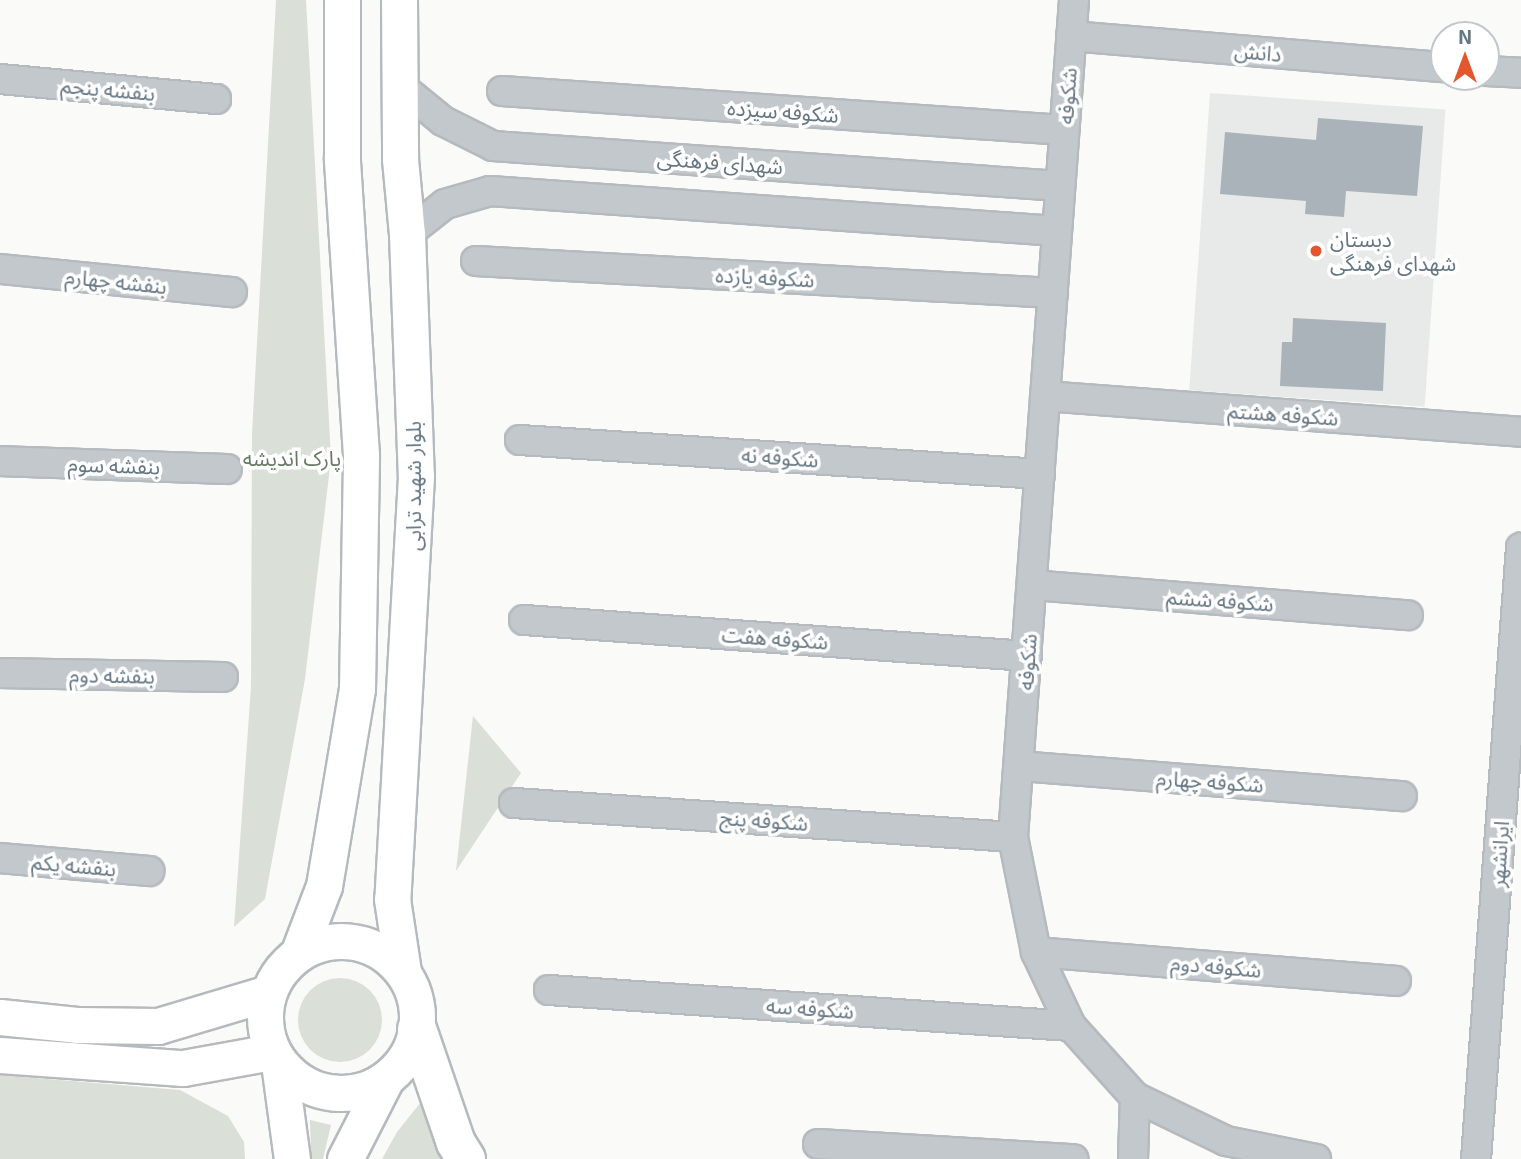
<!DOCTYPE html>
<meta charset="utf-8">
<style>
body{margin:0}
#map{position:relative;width:1521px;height:1159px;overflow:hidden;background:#fafaf8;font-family:"Exo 2","Noto Sans Arabic",sans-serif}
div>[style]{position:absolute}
.built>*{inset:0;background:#e8e9e9;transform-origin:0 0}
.green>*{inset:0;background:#dadfd7}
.round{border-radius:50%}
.building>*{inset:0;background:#aab3b9}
.roads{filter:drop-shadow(2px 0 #b5babe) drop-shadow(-2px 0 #b5babe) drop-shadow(0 2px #b5babe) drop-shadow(0 -2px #b5babe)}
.minor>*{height:28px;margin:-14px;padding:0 14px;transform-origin:14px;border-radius:14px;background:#c3c8cc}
.major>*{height:35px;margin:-17.5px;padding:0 17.5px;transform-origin:17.5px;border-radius:17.5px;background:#fff}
.major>.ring{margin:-17.5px;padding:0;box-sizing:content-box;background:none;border:35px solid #fff;border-radius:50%}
.highway>*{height:38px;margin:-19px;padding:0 19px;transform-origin:19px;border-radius:19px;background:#fff}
.dots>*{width:19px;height:19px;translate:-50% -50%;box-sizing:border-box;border:4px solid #fff;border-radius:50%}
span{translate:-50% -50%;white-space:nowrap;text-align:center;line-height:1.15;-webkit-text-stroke:7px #fff;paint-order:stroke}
.street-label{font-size:21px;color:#657683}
.poi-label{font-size:21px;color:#657683}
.left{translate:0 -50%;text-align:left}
.park-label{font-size:21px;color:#687a64}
.north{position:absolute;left:1430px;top:21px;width:70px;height:70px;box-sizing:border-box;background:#fff;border:2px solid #c1c8cd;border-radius:50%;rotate:0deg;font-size:19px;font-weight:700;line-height:28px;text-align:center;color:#657683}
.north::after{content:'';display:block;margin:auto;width:24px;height:32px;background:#e4572e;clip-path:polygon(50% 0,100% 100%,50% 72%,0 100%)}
</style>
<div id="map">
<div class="built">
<i style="left:1210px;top:93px;width:236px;height:298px;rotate:4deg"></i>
</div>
<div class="green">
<i style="clip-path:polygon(276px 0,306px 0,331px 458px,305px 679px,265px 899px,234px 927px,251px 687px,252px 433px)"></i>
<i style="clip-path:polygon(473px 716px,521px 773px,456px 871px)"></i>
<i class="round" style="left:298px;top:978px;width:84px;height:84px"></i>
<i style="clip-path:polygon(0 1075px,180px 1090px,228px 1116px,244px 1142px,245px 1159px,0 1159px)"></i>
<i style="clip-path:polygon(425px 1097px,445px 1159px,382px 1159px,397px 1132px)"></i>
<i style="clip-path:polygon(310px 1120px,331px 1125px,323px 1159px,311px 1159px)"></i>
</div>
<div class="building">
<i style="clip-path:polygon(1318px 118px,1423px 126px,1417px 196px,1346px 191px,1344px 217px,1305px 214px,1306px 201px,1220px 194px,1225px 132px,1316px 140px)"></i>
<i style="clip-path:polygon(1293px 318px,1386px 323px,1383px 391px,1280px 386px,1282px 342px,1292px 342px)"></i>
</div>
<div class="roads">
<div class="minor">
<i style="left:1074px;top:0;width:839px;rotate:94.17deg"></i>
<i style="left:1013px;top:837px;width:117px;rotate:78.7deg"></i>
<i style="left:1036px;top:952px;width:82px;rotate:64.7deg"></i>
<i style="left:1071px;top:1026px;width:96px;rotate:48deg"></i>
<i style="left:1135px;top:1097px;width:101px;rotate:25.8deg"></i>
<i style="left:1226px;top:1141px;width:92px;rotate:11.3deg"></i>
<i style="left:1071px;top:36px;width:374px;rotate:4.8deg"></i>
<i style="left:1486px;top:71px;width:35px;rotate:3deg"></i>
<i style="left:0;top:79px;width:217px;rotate:5.3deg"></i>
<i style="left:399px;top:85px;width:57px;rotate:39.3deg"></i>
<i style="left:443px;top:121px;width:56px;rotate:26.6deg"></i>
<i style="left:493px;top:146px;width:568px;rotate:4.04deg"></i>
<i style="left:502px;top:91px;width:563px;rotate:3.97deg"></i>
<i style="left:407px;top:234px;width:48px;rotate:-38.3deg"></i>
<i style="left:445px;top:204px;width:47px;rotate:-16.1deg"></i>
<i style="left:490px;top:191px;width:568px;rotate:4.04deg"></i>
<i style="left:476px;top:261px;width:578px;rotate:3.17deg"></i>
<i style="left:0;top:269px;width:233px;rotate:5.7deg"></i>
<i style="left:1045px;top:396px;width:477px;rotate:4.3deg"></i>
<i style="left:520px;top:440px;width:521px;rotate:3.74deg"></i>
<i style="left:0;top:461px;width:227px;rotate:2deg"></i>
<i style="left:1032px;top:585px;width:377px;rotate:4.6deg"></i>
<i style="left:524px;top:620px;width:504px;rotate:4.09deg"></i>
<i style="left:0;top:673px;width:223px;rotate:1deg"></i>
<i style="left:1019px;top:766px;width:384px;rotate:4.5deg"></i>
<i style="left:514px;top:803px;width:500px;rotate:3.9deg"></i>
<i style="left:0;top:858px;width:150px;rotate:5deg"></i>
<i style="left:1036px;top:952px;width:361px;rotate:4.6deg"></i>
<i style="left:549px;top:990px;width:523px;rotate:3.95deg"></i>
<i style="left:818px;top:1144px;width:256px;rotate:3.4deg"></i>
<i style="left:1133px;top:1159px;width:62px;rotate:-88.2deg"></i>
<i style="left:1476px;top:1159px;width:613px;rotate:-85.79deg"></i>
</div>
<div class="major">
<i style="left:399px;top:0;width:159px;rotate:89.6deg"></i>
<i style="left:400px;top:159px;width:75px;rotate:84.7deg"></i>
<i style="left:407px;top:234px;width:242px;rotate:87.9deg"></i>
<i style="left:416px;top:476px;width:424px;rotate:93.2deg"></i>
<i style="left:392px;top:899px;width:74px;rotate:81.4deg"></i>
<i class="ring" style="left:265px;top:941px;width:117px;height:117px"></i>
<i style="left:298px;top:954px;width:73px;rotate:-69.1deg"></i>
<i style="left:324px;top:886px;width:200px;rotate:-80.5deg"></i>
<i style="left:357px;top:689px;width:234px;rotate:-89deg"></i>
<i style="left:361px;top:455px;width:298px;rotate:-93.7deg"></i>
<i style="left:342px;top:158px;width:158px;rotate:-90deg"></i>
<i style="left:0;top:1017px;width:77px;rotate:5.9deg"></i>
<i style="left:77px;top:1025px;width:81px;rotate:0.7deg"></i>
<i style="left:158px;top:1026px;width:115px;rotate:-16.7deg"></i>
<i style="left:0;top:1055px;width:183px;rotate:4.1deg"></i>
<i style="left:183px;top:1068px;width:90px;rotate:-10.2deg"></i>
<i style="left:279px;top:1063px;width:97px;rotate:82.3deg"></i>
<i style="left:345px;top:1159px;width:90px;rotate:-62.9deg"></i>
</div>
<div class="highway">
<i style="left:417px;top:1029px;width:120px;rotate:71.1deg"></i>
<i style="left:456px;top:1143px;width:19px;rotate:58deg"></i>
</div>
</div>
<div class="dots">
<i style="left:1316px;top:251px;background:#e4572e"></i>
</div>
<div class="street-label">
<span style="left:1258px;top:52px;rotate:5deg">دانش</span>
<span style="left:108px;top:89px;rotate:5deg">بنفشه پنجم</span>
<span style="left:1067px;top:96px;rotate:-86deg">شکوفه</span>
<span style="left:783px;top:111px;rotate:4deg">شکوفه سیزده</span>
<span style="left:720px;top:162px;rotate:4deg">شهدای فرهنگی</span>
<span style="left:765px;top:277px;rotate:3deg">شکوفه یازده</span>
<span style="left:116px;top:281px;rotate:6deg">بنفشه چهارم</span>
<span style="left:1283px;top:414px;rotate:4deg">شکوفه هشتم</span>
<span style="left:780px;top:457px;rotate:4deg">شکوفه نه</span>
<span style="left:114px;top:465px;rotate:2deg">بنفشه سوم</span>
<span style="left:413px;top:486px;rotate:-90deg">بلوار شهید ترابی</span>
<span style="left:1220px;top:600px;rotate:4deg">شکوفه ششم</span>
<span style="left:775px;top:638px;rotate:4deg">شکوفه هفت</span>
<span style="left:1027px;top:662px;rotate:-86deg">شکوفه</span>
<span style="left:112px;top:675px;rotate:1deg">بنفشه دوم</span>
<span style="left:1210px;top:781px;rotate:4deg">شکوفه چهارم</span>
<span style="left:764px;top:820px;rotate:4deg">شکوفه پنج</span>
<span style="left:1499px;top:854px;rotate:-86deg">ایرانشهر</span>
<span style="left:74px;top:865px;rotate:5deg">بنفشه یکم</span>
<span style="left:1216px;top:966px;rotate:5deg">شکوفه دوم</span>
<span style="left:810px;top:1008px;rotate:4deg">شکوفه سه</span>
</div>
<div class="poi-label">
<span class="left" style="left:1330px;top:251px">دبستان<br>شهدای فرهنگی</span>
</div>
<div class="park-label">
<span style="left:292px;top:458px">پارک اندیشه</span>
</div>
<div class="north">N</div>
</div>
